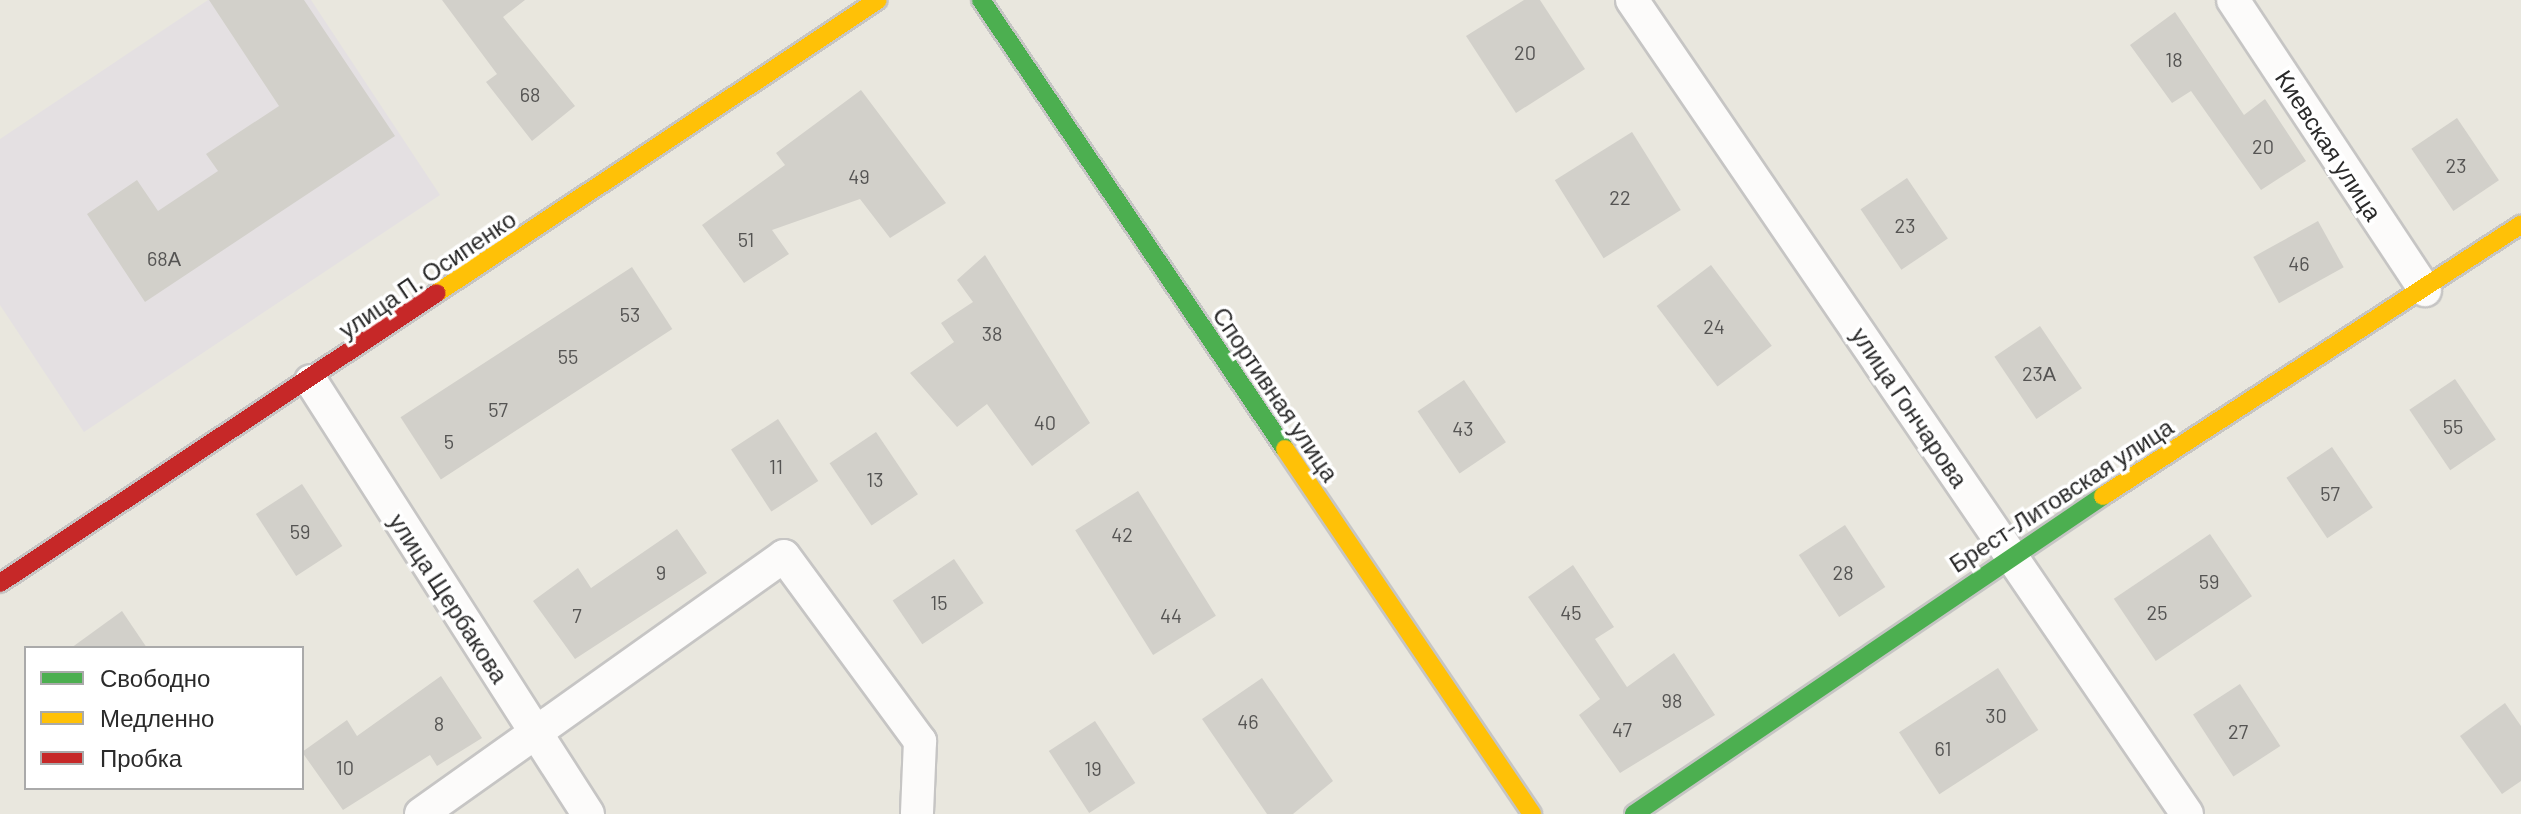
<!DOCTYPE html>
<meta charset="utf-8">
<style>
body{margin:0}
#map{position:relative;width:2521px;height:814px;overflow:hidden;background:#e9e7de;font-family:Barlow,sans-serif}
div>[style]{position:absolute}
.industrial>*{inset:0;background:#e4e0e2}
.building>*{inset:0;background:#d2d0ca;transform-origin:0 0}
.roads{filter:drop-shadow(2px 0 #c6c5c4) drop-shadow(-2px 0 #c6c5c4) drop-shadow(0 2px #c6c5c4) drop-shadow(0 -2px #c6c5c4)}
.street>*{height:32px;margin:-16px;padding:0 16px;transform-origin:16px;border-radius:16px;background:#fcfbfa}
.fast>*{height:18px;margin:-9px;padding:0 9px;transform-origin:9px;border-radius:9px;background:#4caf50}
.slow>*{height:18px;margin:-9px;padding:0 9px;transform-origin:9px;border-radius:9px;background:#ffc107}
.jam>*{height:18px;margin:-9px;padding:0 9px;transform-origin:9px;border-radius:9px;background:#c62828}
span{translate:-50% -50%;white-space:nowrap;text-align:center;line-height:1.15;-webkit-text-stroke:7px #fff;paint-order:stroke}
.number-label{font-size:20px;color:#555453}
.number-label span{-webkit-text-stroke-width:0}
.street-label{font-size:24px;color:#2a2a2a}
.legend{position:absolute;left:24px;top:646px;width:280px;height:144px;box-sizing:border-box;background:#fff;border:2px solid #aaa;margin:0;padding:10px 14px;list-style:none;font-size:24px;color:#2a2a2a}
.legend li{display:flex;align-items:center;gap:16px;height:40px}
.legend b{width:40px;border:2px solid #aaa}
</style>
<div id="map">
<div class="industrial">
<i style="clip-path:polygon(208px 0,311px 0,440px 195px,84px 432px,0 305px,0 139px)"></i>
</div>
<div class="building">
<i style="clip-path:polygon(209px 0,304px 0,395px 136px,145px 302px,87px 214px,137px 180px,158px 211px,218px 171px,206px 154px,279px 106px)"></i>
<i style="clip-path:polygon(442px 0,525px 0,503px 17px,575px 106px,532px 141px,486px 82px,497px 74px)"></i>
<i style="clip-path:polygon(1524px 0,1540px 0,1585px 69px,1516px 113px,1466px 36px)"></i>
<i style="clip-path:polygon(2175px 12px,2244px 115px,2265px 99px,2306px 161px,2261px 190px,2191px 91px,2172px 103px,2130px 45px)"></i>
<i style="clip-path:polygon(861px 90px,946px 203px,890px 238px,860px 199px,772px 230px,789px 254px,744px 283px,702px 225px,785px 165px,776px 153px)"></i>
<i style="left:2457px;top:118px;width:75px;height:55px;rotate:56deg"></i>
<i style="left:1632px;top:132px;width:92px;height:91px;rotate:58deg"></i>
<i style="left:1907px;top:178px;width:73px;height:56px;rotate:56deg"></i>
<i style="left:2318px;top:221px;width:53px;height:74px;rotate:61deg"></i>
<i style="clip-path:polygon(985px 255px,1090px 423px,1032px 466px,987px 404px,957px 427px,910px 373px,954px 342px,941px 323px,973px 302px,957px 280px)"></i>
<i style="left:1711px;top:265px;width:101px;height:68px;rotate:53deg"></i>
<i style="left:632px;top:267px;width:74px;height:276px;rotate:57deg"></i>
<i style="left:2040px;top:326px;width:75px;height:55px;rotate:56deg"></i>
<i style="left:2455px;top:379px;width:73px;height:55px;rotate:56deg"></i>
<i style="left:1464px;top:380px;width:75px;height:56px;rotate:56deg"></i>
<i style="left:778px;top:419px;width:74px;height:56px;rotate:57deg"></i>
<i style="left:876px;top:432px;width:75px;height:56px;rotate:56deg"></i>
<i style="left:2332px;top:447px;width:73px;height:55px;rotate:56deg"></i>
<i style="left:302px;top:484px;width:74px;height:55px;rotate:57deg"></i>
<i style="left:1138px;top:491px;width:147px;height:74px;rotate:58deg"></i>
<i style="left:1845px;top:525px;width:74px;height:55px;rotate:57deg"></i>
<i style="clip-path:polygon(677px 529px,707px 573px,575px 659px,533px 601px,578px 568px,591px 588px)"></i>
<i style="left:2210px;top:534px;width:75px;height:116px;rotate:56deg"></i>
<i style="left:954px;top:559px;width:53px;height:74px;rotate:56deg"></i>
<i style="clip-path:polygon(1573px 565px,1614px 627px,1595px 639px,1627px 687px,1674px 653px,1715px 715px,1620px 773px,1579px 715px,1600px 699px,1528px 597px)"></i>
<i style="clip-path:polygon(122px 611px,147px 648px,71px 648px)"></i>
<i style="left:1998px;top:668px;width:74px;height:118px;rotate:57deg"></i>
<i style="clip-path:polygon(441px 676px,482px 738px,437px 766px,430px 755px,343px 810px,302px 752px,347px 720px,357px 736px)"></i>
<i style="clip-path:polygon(1262px 678px,1333px 781px,1293px 814px,1267px 814px,1202px 719px)"></i>
<i style="left:2240px;top:684px;width:74px;height:56px;rotate:57deg"></i>
<i style="clip-path:polygon(2505px 703px,2521px 726px,2521px 781px,2502px 794px,2460px 736px)"></i>
<i style="left:1095px;top:721px;width:74px;height:55px;rotate:57deg"></i>
</div>
<div class="roads">
<div class="street">
<i style="left:1632px;top:0;width:985px;rotate:55.71deg"></i>
<i style="left:2233px;top:0;width:348px;rotate:56.5deg"></i>
<i style="left:311px;top:381px;width:514px;rotate:57.39deg"></i>
<i style="left:421px;top:814px;width:445px;rotate:-35.4deg"></i>
<i style="left:784px;top:556px;width:230px;rotate:53.7deg"></i>
<i style="left:920px;top:741px;width:73px;rotate:92.4deg"></i>
</div>
<div class="fast">
<i style="left:981px;top:0;width:542px;rotate:55.9deg"></i>
<i style="left:1634px;top:814px;width:567px;rotate:-34.14deg"></i>
</div>
<div class="slow">
<i style="left:437px;top:293px;width:529px;rotate:-33.6deg"></i>
<i style="left:1285px;top:449px;width:441px;rotate:55.9deg"></i>
<i style="left:2103px;top:496px;width:498px;rotate:-33deg"></i>
</div>
<div class="jam">
<i style="left:0;top:583px;width:524px;rotate:-33.57deg"></i>
</div>
</div>
<div class="number-label">
<span style="left:1525px;top:52px">20</span>
<span style="left:2174px;top:59px">18</span>
<span style="left:530px;top:94px">68</span>
<span style="left:2263px;top:146px">20</span>
<span style="left:2456px;top:165px">23</span>
<span style="left:859px;top:176px">49</span>
<span style="left:1620px;top:197px">22</span>
<span style="left:1905px;top:225px">23</span>
<span style="left:746px;top:239px">51</span>
<span style="left:164px;top:258px">68А</span>
<span style="left:2299px;top:263px">46</span>
<span style="left:630px;top:314px">53</span>
<span style="left:1714px;top:326px">24</span>
<span style="left:992px;top:333px">38</span>
<span style="left:568px;top:356px">55</span>
<span style="left:2039px;top:373px">23А</span>
<span style="left:498px;top:409px">57</span>
<span style="left:1045px;top:422px">40</span>
<span style="left:2453px;top:426px">55</span>
<span style="left:1463px;top:428px">43</span>
<span style="left:449px;top:441px">5</span>
<span style="left:776px;top:466px">11</span>
<span style="left:875px;top:479px">13</span>
<span style="left:2330px;top:493px">57</span>
<span style="left:300px;top:531px">59</span>
<span style="left:1122px;top:534px">42</span>
<span style="left:661px;top:572px">9</span>
<span style="left:1843px;top:572px">28</span>
<span style="left:2209px;top:581px">59</span>
<span style="left:939px;top:602px">15</span>
<span style="left:1571px;top:612px">45</span>
<span style="left:2157px;top:612px">25</span>
<span style="left:577px;top:615px">7</span>
<span style="left:1171px;top:615px">44</span>
<span style="left:1672px;top:700px">98</span>
<span style="left:1996px;top:715px">30</span>
<span style="left:1248px;top:721px">46</span>
<span style="left:439px;top:723px">8</span>
<span style="left:1622px;top:729px">47</span>
<span style="left:2238px;top:731px">27</span>
<span style="left:1943px;top:748px">61</span>
<span style="left:345px;top:767px">10</span>
<span style="left:1093px;top:768px">19</span>
</div>
<div class="street-label">
<span style="left:2329px;top:145px;rotate:57deg">Киевская улица</span>
<span style="left:427px;top:274px;rotate:-34deg">улица П. Осипенко</span>
<span style="left:1276px;top:394px;rotate:56deg">Спортивная улица</span>
<span style="left:1910px;top:407px;rotate:56deg">улица Гончарова</span>
<span style="left:2061px;top:495px;rotate:-33deg">Брест-Литовская улица</span>
<span style="left:449px;top:598px;rotate:57deg">улица Щербакова</span>
</div>
<ul class="legend">
<li><b style="height:10px;background:#4caf50"></b>Свободно</li>
<li><b style="height:10px;background:#ffc107"></b>Медленно</li>
<li><b style="height:10px;background:#c62828"></b>Пробка</li>
</ul>
</div>
